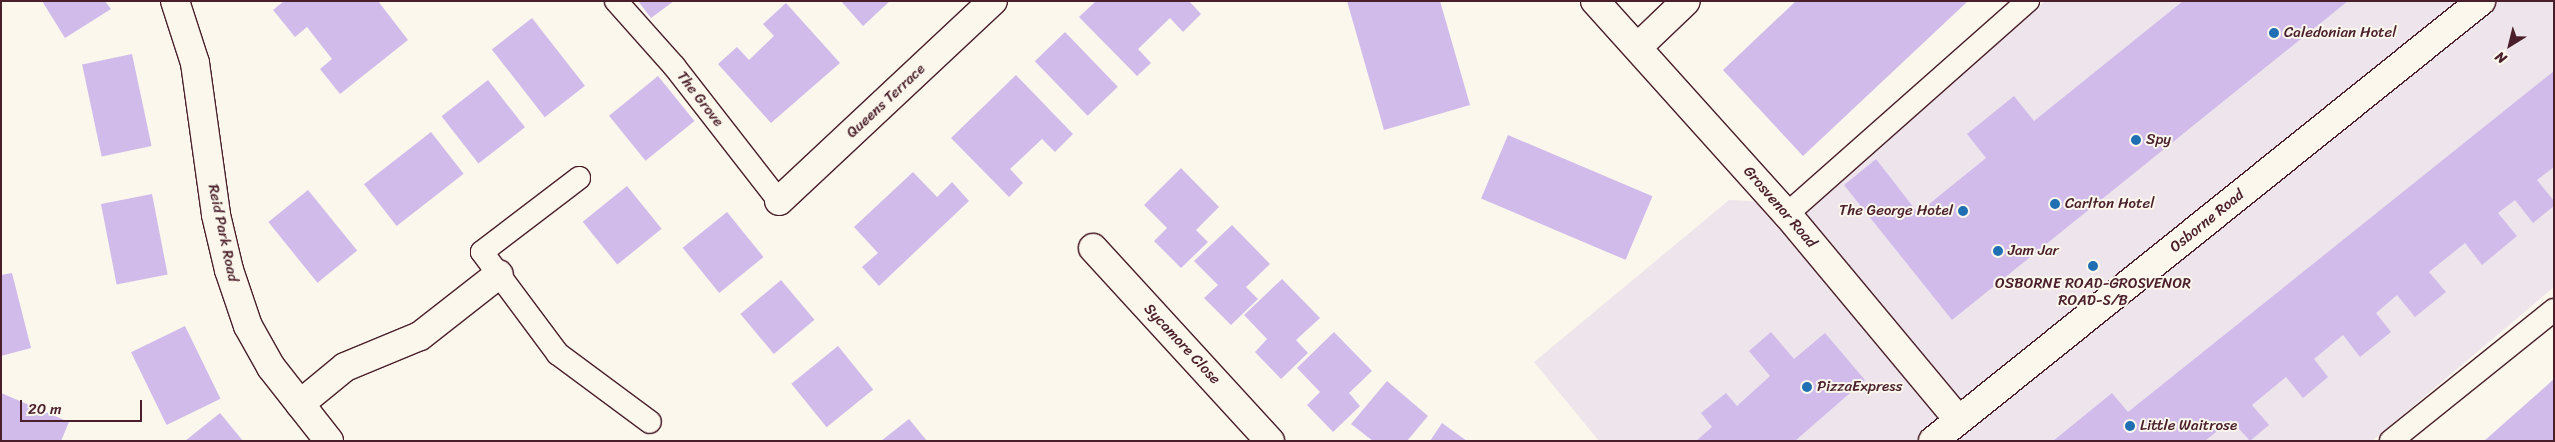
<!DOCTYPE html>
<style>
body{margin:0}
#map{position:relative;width:2555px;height:442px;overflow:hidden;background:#fbf7ec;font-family:Sriracha,sans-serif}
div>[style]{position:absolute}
.built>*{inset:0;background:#eee5ec}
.building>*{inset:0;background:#d1bbeb;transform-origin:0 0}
.roads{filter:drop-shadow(1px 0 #4a1f2b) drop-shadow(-1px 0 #4a1f2b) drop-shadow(0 1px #4a1f2b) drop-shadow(0 -1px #4a1f2b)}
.lane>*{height:22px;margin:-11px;padding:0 11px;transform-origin:11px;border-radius:11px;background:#fbf7ec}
.street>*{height:28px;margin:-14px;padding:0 14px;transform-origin:14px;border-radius:14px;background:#fbf7ec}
.secondary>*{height:28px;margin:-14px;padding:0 14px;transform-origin:14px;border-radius:14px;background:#fbf7ec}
.dots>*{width:14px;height:14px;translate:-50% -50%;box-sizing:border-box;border:2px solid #fbf7ec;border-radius:50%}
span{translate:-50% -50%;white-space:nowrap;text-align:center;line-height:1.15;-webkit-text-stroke:4px #fbf7ec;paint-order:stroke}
.poi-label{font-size:15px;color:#4a1f2b}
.left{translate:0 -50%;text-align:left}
.right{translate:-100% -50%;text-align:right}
.street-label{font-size:15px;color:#4a1f2b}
.frame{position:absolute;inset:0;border:2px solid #4a1f2b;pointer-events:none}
.north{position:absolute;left:2485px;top:20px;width:50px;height:50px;-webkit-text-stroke:4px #fbf7ec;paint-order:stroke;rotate:216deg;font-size:14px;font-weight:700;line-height:20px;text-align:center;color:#4a1f2b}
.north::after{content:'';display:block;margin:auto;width:18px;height:22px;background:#4a1f2b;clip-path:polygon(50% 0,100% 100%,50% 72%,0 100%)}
.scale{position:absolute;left:20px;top:400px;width:122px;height:22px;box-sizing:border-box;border:2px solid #4a1f2b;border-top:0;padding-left:6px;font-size:15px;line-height:18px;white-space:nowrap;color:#4a1f2b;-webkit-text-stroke:4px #fbf7ec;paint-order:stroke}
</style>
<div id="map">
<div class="built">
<i style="clip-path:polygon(2045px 1px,2554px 1px,2554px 287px,2372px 441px,1599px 441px,1534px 362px,1729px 200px,1813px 204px)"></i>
</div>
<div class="building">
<i style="clip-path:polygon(42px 1px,105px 1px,111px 9px,65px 38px)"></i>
<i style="clip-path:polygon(284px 1px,378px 1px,408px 40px,340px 94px,320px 69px,332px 59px,307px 27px,295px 37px,273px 10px)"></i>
<i style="clip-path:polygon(638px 1px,674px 1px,651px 18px)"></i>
<i style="clip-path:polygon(841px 1px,890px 1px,863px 26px)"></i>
<i style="clip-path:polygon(1096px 1px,1189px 1px,1201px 14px,1183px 32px,1170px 18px,1138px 49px,1151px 63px,1137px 76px,1079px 17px)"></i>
<i style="clip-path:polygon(1347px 1px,1440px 1px,1470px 105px,1384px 130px)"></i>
<i style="clip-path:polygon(1796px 1px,1968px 1px,1803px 156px,1723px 70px)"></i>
<i style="clip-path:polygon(2183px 1px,2348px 1px,1952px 320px,1844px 185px,1876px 159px,1918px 213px,1986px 158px,1967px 134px,2014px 96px,2034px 121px)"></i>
<i style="clip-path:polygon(786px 3px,840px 63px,771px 123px,718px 64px,737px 47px,749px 60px,774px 36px,763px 24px)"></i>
<i style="left:532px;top:18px;width:86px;height:51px;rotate:52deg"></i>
<i style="left:1065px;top:32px;width:76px;height:42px;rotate:46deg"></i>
<i style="left:132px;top:54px;width:94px;height:51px;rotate:78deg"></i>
<i style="clip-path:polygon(2554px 71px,2554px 167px,2537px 180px,2554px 201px,2554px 206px,2533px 223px,2515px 200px,2498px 213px,2517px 236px,2482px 265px,2465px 243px,2429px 272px,2446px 292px,2415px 317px,2397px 295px,2376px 313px,2391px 332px,2360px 357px,2343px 335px,2314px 359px,2328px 377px,2303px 398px,2286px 377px,2252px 405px,2269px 425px,2250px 441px,2231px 420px,2205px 441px,2053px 441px,2112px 393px,2128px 412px)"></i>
<i style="clip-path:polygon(1016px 75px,1073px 134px,1055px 152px,1042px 139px,1010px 169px,1023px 183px,1009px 197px,951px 138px)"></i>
<i style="left:658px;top:76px;width:58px;height:63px;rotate:51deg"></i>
<i style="left:488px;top:80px;width:60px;height:59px;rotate:52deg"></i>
<i style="left:431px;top:132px;width:53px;height:85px;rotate:52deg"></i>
<i style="left:1508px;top:135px;width:157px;height:69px;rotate:23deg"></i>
<i style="clip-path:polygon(1181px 168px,1219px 207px,1196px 230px,1208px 242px,1181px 268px,1154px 241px,1167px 228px,1144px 205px)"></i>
<i style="clip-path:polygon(913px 172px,937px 197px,952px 182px,969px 201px,879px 286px,862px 267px,878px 253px,854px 227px)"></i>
<i style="left:627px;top:186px;width:55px;height:57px;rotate:51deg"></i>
<i style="left:308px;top:190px;width:78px;height:51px;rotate:51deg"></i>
<i style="left:152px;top:194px;width:82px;height:52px;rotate:79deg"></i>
<i style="left:727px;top:212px;width:58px;height:57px;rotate:51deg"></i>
<i style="clip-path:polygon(1232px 225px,1270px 264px,1246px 287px,1258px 299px,1231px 325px,1204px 298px,1218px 285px,1194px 261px)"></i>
<i style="clip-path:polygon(12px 273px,31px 348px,1px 356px,1px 275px)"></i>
<i style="clip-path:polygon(1282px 279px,1320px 318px,1296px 340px,1308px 353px,1281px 379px,1255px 352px,1267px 339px,1244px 315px)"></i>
<i style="left:781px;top:280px;width:52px;height:53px;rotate:50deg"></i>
<i style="left:185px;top:326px;width:81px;height:60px;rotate:64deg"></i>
<i style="clip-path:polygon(1334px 332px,1372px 371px,1349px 393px,1360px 406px,1333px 432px,1307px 405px,1320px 392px,1297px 368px)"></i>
<i style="clip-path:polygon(1771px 332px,1794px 359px,1825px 333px,1865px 380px,1795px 441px,1696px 441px,1712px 427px,1701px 413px,1726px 393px,1737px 406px,1770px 376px,1749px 351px)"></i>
<i style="left:838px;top:346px;width:56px;height:60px;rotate:51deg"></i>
<i style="clip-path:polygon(2554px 379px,2554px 441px,2484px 441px)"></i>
<i style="clip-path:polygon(1387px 381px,1428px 416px,1407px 441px,1373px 441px,1351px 424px)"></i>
<i style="clip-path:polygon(1px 393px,69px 422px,61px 441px,1px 441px)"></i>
<i style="clip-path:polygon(220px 413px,243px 441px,185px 441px)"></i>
<i style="clip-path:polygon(909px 419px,927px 441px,881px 441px)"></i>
<i style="clip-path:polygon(1442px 423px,1467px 441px,1430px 441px)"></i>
</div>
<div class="roads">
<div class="lane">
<i style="left:616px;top:1px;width:87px;rotate:48.3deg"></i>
<i style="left:674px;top:66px;width:171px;rotate:52.1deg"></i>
<i style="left:579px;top:178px;width:122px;rotate:142.7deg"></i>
<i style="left:482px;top:252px;width:127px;rotate:53.3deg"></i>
<i style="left:558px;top:354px;width:114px;rotate:36.5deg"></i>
<i style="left:1787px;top:214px;width:322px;rotate:-41.5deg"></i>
<i style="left:2391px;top:441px;width:209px;rotate:-38.8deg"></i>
</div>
<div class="street">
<i style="left:175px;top:1px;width:65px;rotate:72.1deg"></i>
<i style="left:195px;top:63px;width:153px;rotate:82.1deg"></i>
<i style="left:216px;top:215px;width:57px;rotate:76.7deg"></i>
<i style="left:229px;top:270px;width:59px;rotate:71.3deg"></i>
<i style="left:248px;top:326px;width:47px;rotate:60.7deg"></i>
<i style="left:271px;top:367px;width:94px;rotate:51.9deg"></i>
<i style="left:1595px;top:1px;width:287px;rotate:48deg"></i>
<i style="left:1787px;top:214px;width:267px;rotate:50.2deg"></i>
<i style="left:1638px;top:47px;width:66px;rotate:-43.8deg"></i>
<i style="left:779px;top:201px;width:293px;rotate:-43.1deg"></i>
<i style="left:1093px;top:248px;width:262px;rotate:47.5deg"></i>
<i style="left:300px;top:404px;width:58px;rotate:-39.4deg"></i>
<i style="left:345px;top:367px;width:81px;rotate:-22.5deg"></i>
<i style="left:420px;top:336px;width:100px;rotate:-38.1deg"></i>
</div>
<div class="secondary">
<i style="left:1933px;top:441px;width:703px;rotate:-38.76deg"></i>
</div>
</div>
<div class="dots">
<i style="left:2274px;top:33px;background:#1f6fb2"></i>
<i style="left:2136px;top:140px;background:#1f6fb2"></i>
<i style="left:2055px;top:204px;background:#1f6fb2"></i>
<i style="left:1963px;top:211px;background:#1f6fb2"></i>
<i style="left:1998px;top:251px;background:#1f6fb2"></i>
<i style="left:2093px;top:266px;background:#1f6fb2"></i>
<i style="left:1807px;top:387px;background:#1f6fb2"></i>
<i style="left:2130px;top:426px;background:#1f6fb2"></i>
</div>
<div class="poi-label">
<span class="left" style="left:2284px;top:33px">Caledonian Hotel</span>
<span class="left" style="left:2146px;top:140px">Spy</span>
<span class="left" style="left:2065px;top:204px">Carlton Hotel</span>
<span class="right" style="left:1953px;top:211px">The George Hotel</span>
<span class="left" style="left:2008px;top:251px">Jam Jar</span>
<span style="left:2093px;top:292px">OSBORNE ROAD-GROSVENOR<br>ROAD-S/B</span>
<span class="left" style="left:1817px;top:387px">PizzaExpress</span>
<span class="left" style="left:2140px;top:426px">Little Waitrose</span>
</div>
<div class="street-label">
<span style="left:700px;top:99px;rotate:52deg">The Grove</span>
<span style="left:886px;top:101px;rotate:-43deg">Queens Terrace</span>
<span style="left:1780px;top:207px;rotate:49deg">Grosvenor Road</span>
<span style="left:2207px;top:221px;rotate:-39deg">Osborne Road</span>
<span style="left:223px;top:233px;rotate:78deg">Reid Park Road</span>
<span style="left:1182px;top:344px;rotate:47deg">Sycamore Close</span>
</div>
<div class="frame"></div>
<div class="north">N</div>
<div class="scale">20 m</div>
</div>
